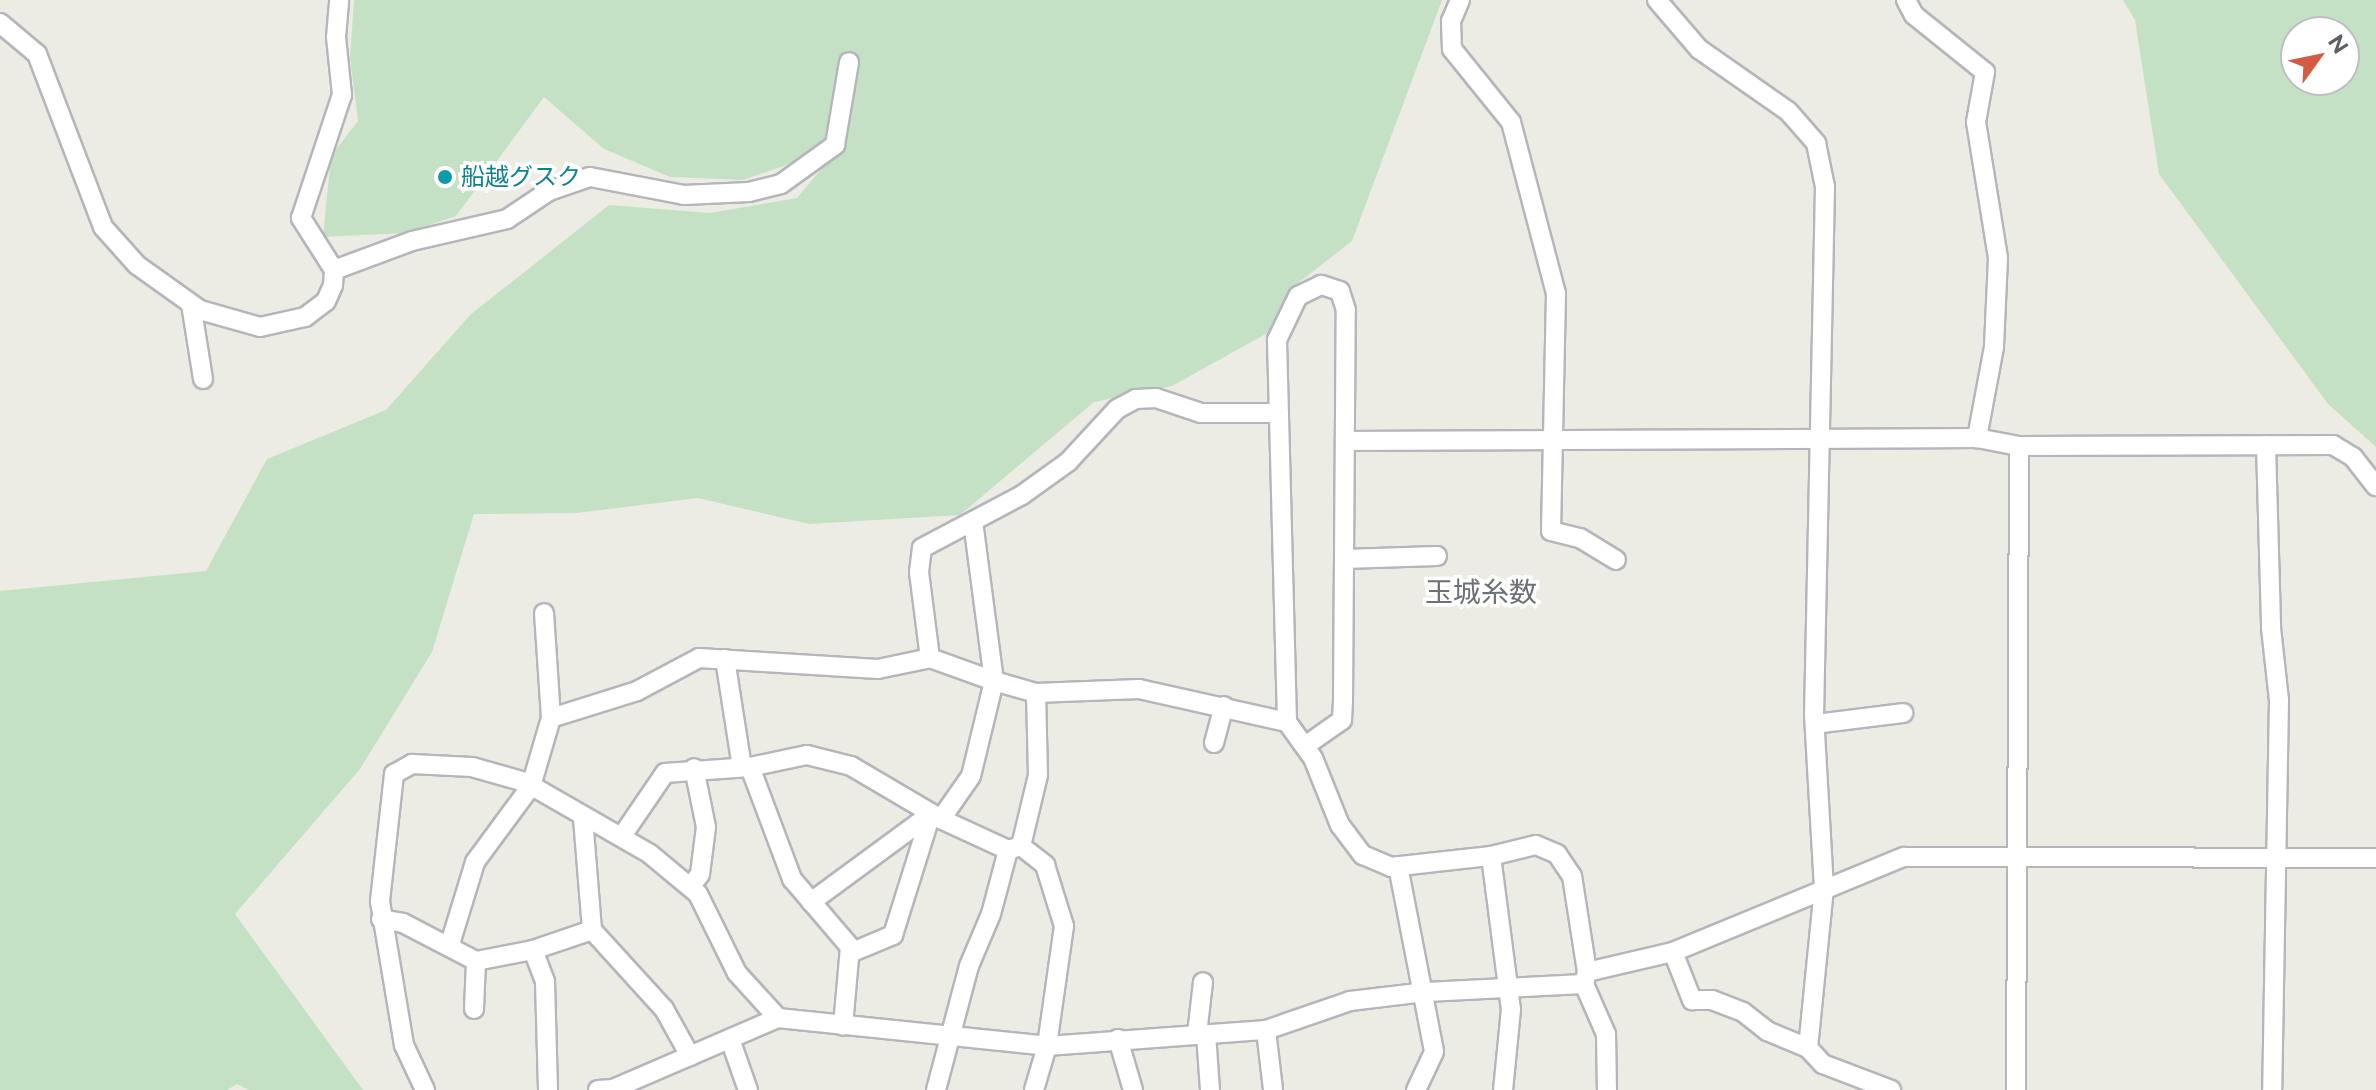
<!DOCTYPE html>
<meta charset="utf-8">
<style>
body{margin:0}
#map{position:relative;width:2376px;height:1090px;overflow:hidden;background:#edece4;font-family:Raleway,"Noto Sans JP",sans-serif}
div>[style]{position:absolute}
.green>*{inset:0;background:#c4e1c6}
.roads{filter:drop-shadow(2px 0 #b5b6ba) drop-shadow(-2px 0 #b5b6ba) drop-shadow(0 2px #b5b6ba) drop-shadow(0 -2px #b5b6ba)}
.street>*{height:18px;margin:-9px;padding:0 9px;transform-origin:9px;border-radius:9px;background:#fff}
.dots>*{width:22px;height:22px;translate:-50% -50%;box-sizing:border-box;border:4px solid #fff;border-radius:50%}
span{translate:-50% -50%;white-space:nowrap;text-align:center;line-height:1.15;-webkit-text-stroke:7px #fff;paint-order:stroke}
.culture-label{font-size:24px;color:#0d838f}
.left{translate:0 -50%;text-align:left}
.quarter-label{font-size:28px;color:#6d7175}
.north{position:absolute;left:2280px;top:16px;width:80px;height:80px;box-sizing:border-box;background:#fff;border:2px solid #bebfc1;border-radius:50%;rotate:57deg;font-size:22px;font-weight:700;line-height:32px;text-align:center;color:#5c5f63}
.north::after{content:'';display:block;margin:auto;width:28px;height:36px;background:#d45a43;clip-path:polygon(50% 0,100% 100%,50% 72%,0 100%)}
</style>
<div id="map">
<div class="green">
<i style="clip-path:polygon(354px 0,1442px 0,1352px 241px,1288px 291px,1271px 331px,1172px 386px,1094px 402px,960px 515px,809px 524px,698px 498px,577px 513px,474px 514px,432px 652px,360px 769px,235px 914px,363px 1090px,249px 1090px,237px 1084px,227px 1090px,0 1090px,0 591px,206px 571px,267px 459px,386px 410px,470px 315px,609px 205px,710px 213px,797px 198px,840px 147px,827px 142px,807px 158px,743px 180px,670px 177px,604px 149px,544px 97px,456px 216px,405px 233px,323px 237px,331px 156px,358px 121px,350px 58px)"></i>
<i style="clip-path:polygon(evenodd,2123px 0,2376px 0,2376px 447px,2328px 404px,2159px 174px,2135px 20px,2123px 0,2344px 32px,2344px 80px,2296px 80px,2296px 32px,2344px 32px)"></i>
</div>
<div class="roads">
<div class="street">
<i style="left:1460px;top:0;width:23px;rotate:113deg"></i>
<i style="left:1451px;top:21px;width:28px;rotate:88deg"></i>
<i style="left:1452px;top:49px;width:94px;rotate:51.1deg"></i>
<i style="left:1511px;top:122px;width:177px;rotate:75.3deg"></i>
<i style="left:1556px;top:293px;width:238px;rotate:91.2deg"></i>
<i style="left:1551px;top:531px;width:30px;rotate:14deg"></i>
<i style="left:1580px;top:538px;width:42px;rotate:31.4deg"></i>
<i style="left:1657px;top:0;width:65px;rotate:49.4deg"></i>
<i style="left:1699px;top:49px;width:108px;rotate:34.9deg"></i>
<i style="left:1788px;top:111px;width:43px;rotate:48.8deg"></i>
<i style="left:1816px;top:143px;width:45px;rotate:78.4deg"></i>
<i style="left:1825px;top:187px;width:528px;rotate:91.19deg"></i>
<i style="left:1814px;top:715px;width:173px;rotate:86.7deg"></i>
<i style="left:1824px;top:888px;width:161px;rotate:95.7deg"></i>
<i style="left:1808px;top:1048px;width:22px;rotate:47deg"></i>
<i style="left:1823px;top:1064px;width:73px;rotate:20.9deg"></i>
<i style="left:1906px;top:0;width:17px;rotate:62deg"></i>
<i style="left:1914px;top:15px;width:91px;rotate:38.8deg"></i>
<i style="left:1985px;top:72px;width:51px;rotate:100.2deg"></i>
<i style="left:1976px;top:122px;width:138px;rotate:80.8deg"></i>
<i style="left:1998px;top:258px;width:89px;rotate:92.6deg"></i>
<i style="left:1994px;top:347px;width:93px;rotate:100.6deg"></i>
<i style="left:0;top:23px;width:48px;rotate:40deg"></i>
<i style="left:37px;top:54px;width:185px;rotate:69.1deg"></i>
<i style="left:103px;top:227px;width:51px;rotate:48.2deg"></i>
<i style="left:137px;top:265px;width:77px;rotate:35.5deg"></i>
<i style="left:200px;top:310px;width:62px;rotate:15.8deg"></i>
<i style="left:260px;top:327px;width:46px;rotate:-12.5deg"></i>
<i style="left:305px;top:317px;width:26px;rotate:-37deg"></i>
<i style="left:326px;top:301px;width:17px;rotate:-66deg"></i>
<i style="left:333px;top:285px;width:15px;rotate:-86deg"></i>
<i style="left:334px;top:270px;width:62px;rotate:-122.4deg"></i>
<i style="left:301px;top:218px;width:130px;rotate:-71.6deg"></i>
<i style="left:342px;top:95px;width:58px;rotate:-95.9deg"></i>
<i style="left:336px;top:37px;width:37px;rotate:-85deg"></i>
<i style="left:334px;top:270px;width:83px;rotate:-20.4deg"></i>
<i style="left:412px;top:241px;width:98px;rotate:-13deg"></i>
<i style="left:507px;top:219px;width:50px;rotate:-33.7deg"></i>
<i style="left:549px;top:191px;width:43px;rotate:-18.9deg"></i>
<i style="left:590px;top:177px;width:96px;rotate:10.8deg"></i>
<i style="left:684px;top:195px;width:65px;rotate:-2.6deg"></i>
<i style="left:749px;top:192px;width:33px;rotate:-14deg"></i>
<i style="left:781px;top:184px;width:67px;rotate:-35.8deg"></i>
<i style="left:835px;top:145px;width:84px;rotate:-80.4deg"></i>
<i style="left:191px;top:304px;width:76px;rotate:80.9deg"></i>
<i style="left:1345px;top:441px;width:632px;rotate:-0.27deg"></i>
<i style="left:1977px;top:438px;width:43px;rotate:10.8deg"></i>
<i style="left:2019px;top:446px;width:314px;rotate:-0.2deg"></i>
<i style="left:2333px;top:445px;width:23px;rotate:31deg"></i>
<i style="left:2353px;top:457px;width:37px;rotate:52deg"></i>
<i style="left:2266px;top:445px;width:183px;rotate:88.4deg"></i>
<i style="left:2271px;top:628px;width:72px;rotate:83.7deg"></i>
<i style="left:2279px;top:700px;width:390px;rotate:91deg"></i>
<i style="left:1344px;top:559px;width:93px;rotate:-1.8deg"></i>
<i style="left:930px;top:658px;width:87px;rotate:-97.3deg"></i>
<i style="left:919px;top:572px;width:24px;rotate:-83deg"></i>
<i style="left:922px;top:548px;width:113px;rotate:-27.9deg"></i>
<i style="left:1022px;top:495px;width:57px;rotate:-35.7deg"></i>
<i style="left:1068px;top:462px;width:72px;rotate:-47.2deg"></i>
<i style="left:1117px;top:409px;width:21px;rotate:-28deg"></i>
<i style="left:1136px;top:399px;width:20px;rotate:-3deg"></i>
<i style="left:1156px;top:398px;width:47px;rotate:18.4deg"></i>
<i style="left:1201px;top:413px;width:78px"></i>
<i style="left:725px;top:659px;width:109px;rotate:81.1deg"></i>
<i style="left:551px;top:718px;width:90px;rotate:-17.4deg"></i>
<i style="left:637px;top:691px;width:70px;rotate:-28deg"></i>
<i style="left:699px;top:658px;width:179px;rotate:3.5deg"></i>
<i style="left:878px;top:669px;width:53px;rotate:-11.9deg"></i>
<i style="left:930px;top:658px;width:68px;rotate:19.8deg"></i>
<i style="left:994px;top:681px;width:161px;rotate:-97.5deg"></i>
<i style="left:1815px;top:724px;width:89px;rotate:-7.1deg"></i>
<i style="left:1214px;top:743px;width:38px;rotate:-75deg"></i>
<i style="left:1305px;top:746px;width:45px;rotate:-35.1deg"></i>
<i style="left:1342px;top:720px;width:19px;rotate:-87deg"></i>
<i style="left:1343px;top:701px;width:391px;rotate:-89.6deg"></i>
<i style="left:1346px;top:310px;width:20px;rotate:-108deg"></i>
<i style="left:1340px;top:291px;width:20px;rotate:-162deg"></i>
<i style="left:1321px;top:285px;width:25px;rotate:154deg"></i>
<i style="left:1298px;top:296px;width:49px;rotate:115.5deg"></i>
<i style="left:1277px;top:340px;width:382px;rotate:88.5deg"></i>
<i style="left:1287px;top:722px;width:44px;rotate:54.2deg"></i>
<i style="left:1313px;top:758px;width:72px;rotate:68.1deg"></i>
<i style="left:1340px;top:825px;width:38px;rotate:53deg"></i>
<i style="left:1363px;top:855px;width:30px;rotate:23deg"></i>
<i style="left:1391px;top:867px;width:101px;rotate:-6.3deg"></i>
<i style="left:1491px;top:856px;width:46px;rotate:-13.7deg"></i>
<i style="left:1536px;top:845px;width:23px;rotate:23deg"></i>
<i style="left:1557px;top:854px;width:27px;rotate:56deg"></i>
<i style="left:1572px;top:876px;width:97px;rotate:81.1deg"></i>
<i style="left:1587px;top:972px;width:12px;rotate:104deg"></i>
<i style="left:1584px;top:984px;width:55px;rotate:66.3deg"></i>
<i style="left:1606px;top:1034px;width:56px;rotate:89deg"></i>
<i style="left:750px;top:767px;width:120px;rotate:69.4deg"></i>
<i style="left:792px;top:879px;width:89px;rotate:49.5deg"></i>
<i style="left:850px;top:947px;width:79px;rotate:95.1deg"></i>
<i style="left:583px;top:818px;width:112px;rotate:85.4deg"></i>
<i style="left:592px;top:930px;width:107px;rotate:47.7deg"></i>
<i style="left:664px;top:1009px;width:54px;rotate:61deg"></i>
<i style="left:622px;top:836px;width:76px;rotate:-55.7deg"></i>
<i style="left:665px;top:773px;width:85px;rotate:-4deg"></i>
<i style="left:750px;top:767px;width:58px;rotate:-11.9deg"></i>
<i style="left:807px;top:755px;width:45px;rotate:14deg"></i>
<i style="left:851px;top:766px;width:104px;rotate:30.5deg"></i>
<i style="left:1021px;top:846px;width:14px;rotate:163deg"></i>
<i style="left:1008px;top:850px;width:74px;rotate:-155.2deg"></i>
<i style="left:941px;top:819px;width:52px;rotate:-55.1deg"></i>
<i style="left:971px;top:776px;width:98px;rotate:-76.4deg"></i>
<i style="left:994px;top:681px;width:44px;rotate:15.9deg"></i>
<i style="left:1036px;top:693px;width:103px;rotate:-2.2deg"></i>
<i style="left:1139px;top:689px;width:152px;rotate:12.6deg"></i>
<i style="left:1021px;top:846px;width:31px;rotate:38deg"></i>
<i style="left:1045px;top:865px;width:64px;rotate:72.7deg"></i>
<i style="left:1064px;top:926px;width:121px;rotate:98.1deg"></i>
<i style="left:1047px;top:1046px;width:46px;rotate:106.5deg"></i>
<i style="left:1021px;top:846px;width:73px;rotate:-76.5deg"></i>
<i style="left:1038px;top:775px;width:82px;rotate:-91.4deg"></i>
<i style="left:1491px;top:856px;width:154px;rotate:82.6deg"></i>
<i style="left:1511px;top:1009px;width:81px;rotate:95.6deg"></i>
<i style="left:1398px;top:866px;width:189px;rotate:79deg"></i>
<i style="left:1434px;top:1052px;width:42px;rotate:115.3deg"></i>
<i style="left:690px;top:887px;width:16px;rotate:-52deg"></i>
<i style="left:700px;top:874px;width:47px;rotate:-82.7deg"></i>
<i style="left:706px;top:827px;width:60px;rotate:-101.5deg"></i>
<i style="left:811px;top:902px;width:149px;rotate:-36.3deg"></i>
<i style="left:381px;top:919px;width:22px;rotate:10deg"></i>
<i style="left:403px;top:923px;width:82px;rotate:27.5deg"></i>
<i style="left:476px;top:961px;width:58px;rotate:-10.9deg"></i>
<i style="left:533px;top:950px;width:62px;rotate:-18.7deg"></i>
<i style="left:450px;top:944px;width:86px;rotate:-73deg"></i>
<i style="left:475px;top:862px;width:94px;rotate:-53.6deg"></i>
<i style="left:531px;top:786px;width:71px;rotate:-73.6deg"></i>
<i style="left:551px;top:718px;width:105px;rotate:-93.8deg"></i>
<i style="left:533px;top:950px;width:34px;rotate:69deg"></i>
<i style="left:545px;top:982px;width:108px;rotate:88.4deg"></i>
<i style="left:1673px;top:952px;width:52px;rotate:68.4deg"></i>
<i style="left:1692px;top:1000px;width:20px"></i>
<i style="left:1712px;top:1000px;width:33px;rotate:21deg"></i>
<i style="left:1743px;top:1012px;width:31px;rotate:38deg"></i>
<i style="left:1767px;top:1031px;width:44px;rotate:22.5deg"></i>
<i style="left:850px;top:953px;width:47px;rotate:-22.7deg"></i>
<i style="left:893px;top:935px;width:127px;rotate:-72.6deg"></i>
<i style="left:1587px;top:972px;width:88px;rotate:-13.1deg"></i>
<i style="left:1673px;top:952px;width:250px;rotate:-22.4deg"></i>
<i style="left:1904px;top:857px;width:472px;rotate:0.1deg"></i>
<i style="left:474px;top:1009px;width:48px;rotate:-87.6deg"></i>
<i style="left:1266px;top:1030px;width:60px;rotate:83.3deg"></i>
<i style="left:1197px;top:1034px;width:52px;rotate:-83.4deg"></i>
<i style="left:1206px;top:1034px;width:56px;rotate:85.9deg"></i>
<i style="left:730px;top:1039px;width:54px;rotate:70.6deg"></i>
<i style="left:1118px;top:1039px;width:53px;rotate:73.6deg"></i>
<i style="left:425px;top:1090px;width:50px;rotate:-115deg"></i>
<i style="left:404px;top:1045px;width:146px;rotate:-99.5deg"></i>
<i style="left:380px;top:901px;width:128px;rotate:-83.7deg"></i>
<i style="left:394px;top:774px;width:21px;rotate:-29deg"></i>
<i style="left:412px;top:764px;width:60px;rotate:2.9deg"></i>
<i style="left:472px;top:767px;width:55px;rotate:15.8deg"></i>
<i style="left:525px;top:782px;width:144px;rotate:29.9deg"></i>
<i style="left:650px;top:854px;width:62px;rotate:39.8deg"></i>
<i style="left:698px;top:894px;width:88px;rotate:63.7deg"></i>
<i style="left:737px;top:973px;width:61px;rotate:47.7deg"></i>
<i style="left:598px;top:1090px;width:15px;rotate:-4deg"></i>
<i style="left:613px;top:1089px;width:180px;rotate:-23.3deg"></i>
<i style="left:778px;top:1018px;width:270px;rotate:5.9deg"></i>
<i style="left:1047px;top:1046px;width:220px;rotate:-4.2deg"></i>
<i style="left:1266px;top:1030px;width:89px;rotate:-19deg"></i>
<i style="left:1350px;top:1001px;width:77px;rotate:-6.8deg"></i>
<i style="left:1426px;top:992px;width:158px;rotate:-2.9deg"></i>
<i style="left:936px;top:1090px;width:128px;rotate:-75.1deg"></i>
<i style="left:969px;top:966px;width:56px;rotate:-67.1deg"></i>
<i style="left:991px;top:914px;width:66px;rotate:-75.1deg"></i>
<i style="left:2016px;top:1090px;width:644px;rotate:-89.73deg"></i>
</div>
</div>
<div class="dots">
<i style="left:445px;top:177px;background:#0f9aa8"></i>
</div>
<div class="culture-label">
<span class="left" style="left:461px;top:177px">船越グスク</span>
</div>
<div class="quarter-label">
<span style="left:1481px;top:593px">玉城糸数</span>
</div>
<div class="north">N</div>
</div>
